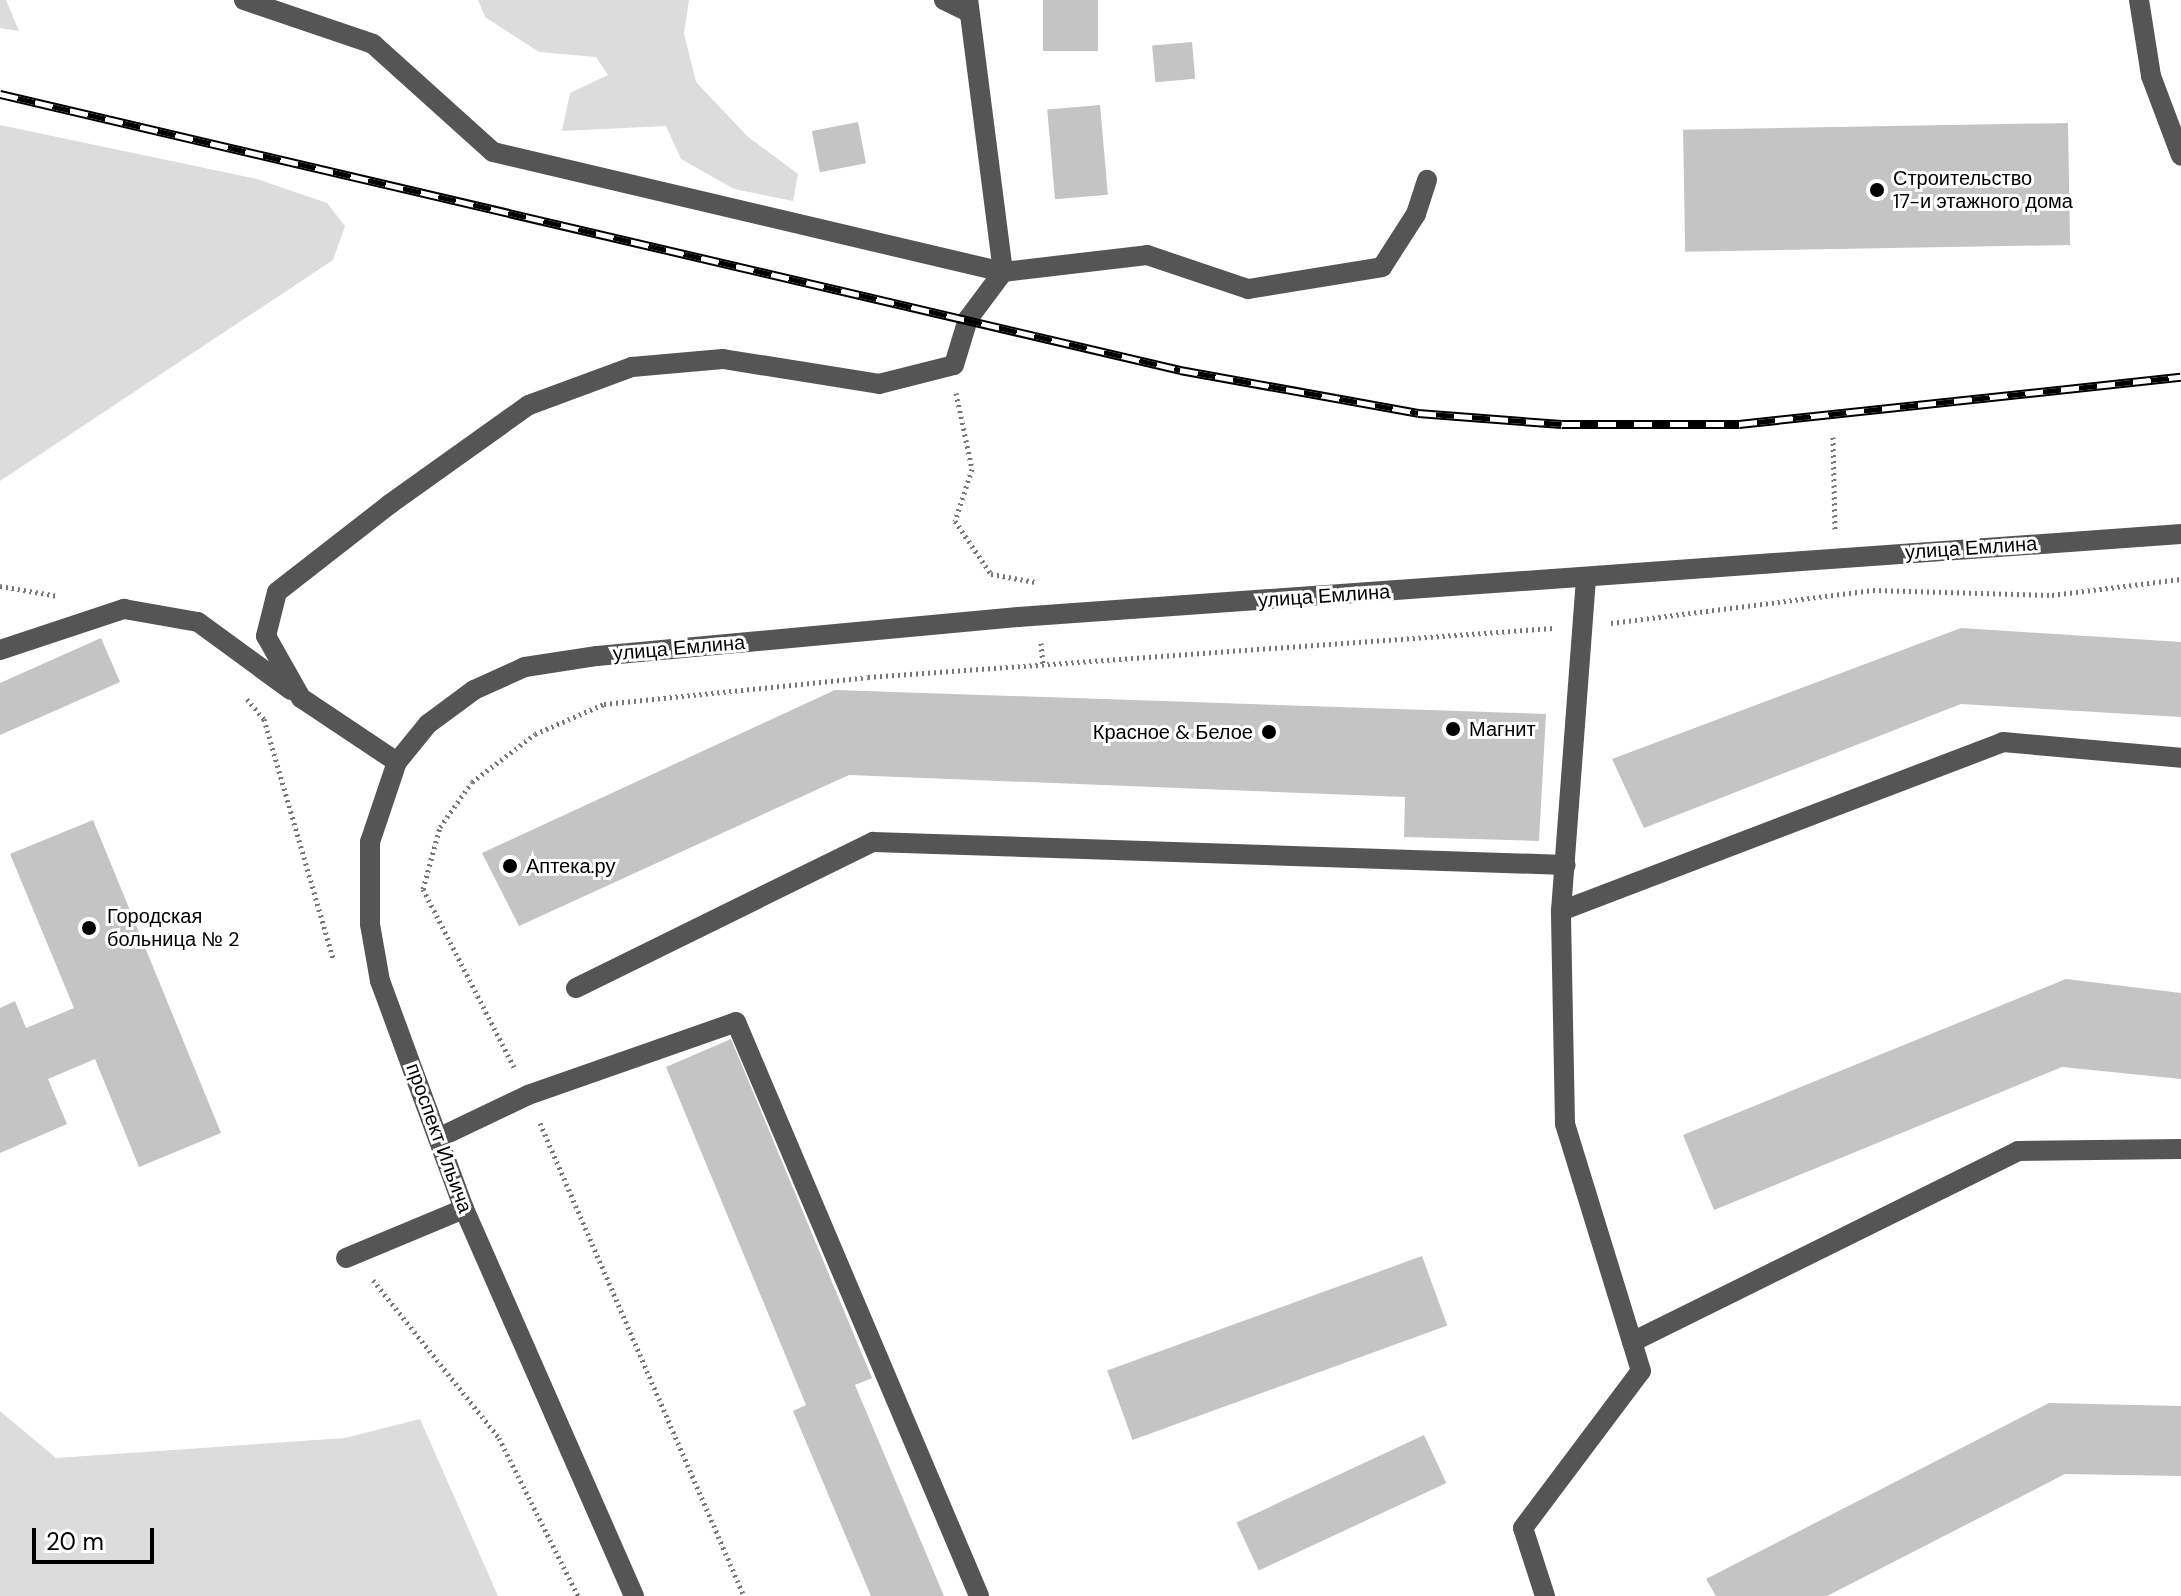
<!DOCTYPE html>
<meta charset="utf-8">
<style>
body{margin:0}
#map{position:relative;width:2181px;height:1596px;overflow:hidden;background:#fff;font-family:"DM Sans",sans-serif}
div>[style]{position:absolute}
.green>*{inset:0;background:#dcdcdc}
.building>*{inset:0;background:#c4c4c4;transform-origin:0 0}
.path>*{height:5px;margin-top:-2.5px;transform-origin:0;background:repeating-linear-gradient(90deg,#777 0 2px,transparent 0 6px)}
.minor>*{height:20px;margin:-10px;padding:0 10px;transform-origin:10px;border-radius:10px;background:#555}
.rail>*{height:9px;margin-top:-4.5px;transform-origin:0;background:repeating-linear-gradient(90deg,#fff 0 18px,#000 0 36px);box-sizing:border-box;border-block:2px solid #000}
.dots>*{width:22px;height:22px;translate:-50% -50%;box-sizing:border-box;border:4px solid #fff;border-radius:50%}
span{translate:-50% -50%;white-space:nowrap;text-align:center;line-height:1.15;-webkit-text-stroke:6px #fff;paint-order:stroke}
.poi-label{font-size:20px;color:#000}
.left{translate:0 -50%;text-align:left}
.right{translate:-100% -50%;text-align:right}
.street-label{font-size:20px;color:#000}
.scale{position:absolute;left:32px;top:1528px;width:122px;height:36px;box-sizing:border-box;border:4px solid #000;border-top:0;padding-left:10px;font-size:24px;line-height:28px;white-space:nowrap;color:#000;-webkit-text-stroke:6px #fff;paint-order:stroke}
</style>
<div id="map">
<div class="green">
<i style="clip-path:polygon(0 0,6px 0,19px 31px,0 28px)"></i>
<i style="clip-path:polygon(478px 0,689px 0,684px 34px,696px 82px,748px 137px,798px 174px,793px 201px,734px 189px,681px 159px,666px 126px,562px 131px,570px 93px,608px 75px,596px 57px,539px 52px,485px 17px)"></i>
<i style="clip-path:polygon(0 125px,257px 179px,327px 203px,345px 226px,333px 260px,0 481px)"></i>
<i style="clip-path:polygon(0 1411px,56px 1458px,345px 1438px,420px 1419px,498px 1596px,0 1596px)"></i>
</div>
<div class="building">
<i style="left:1043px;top:0;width:55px;height:51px"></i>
<i style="left:1192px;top:42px;width:37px;height:40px;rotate:85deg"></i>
<i style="left:1100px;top:105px;width:90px;height:53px;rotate:85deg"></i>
<i style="left:858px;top:122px;width:42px;height:47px;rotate:79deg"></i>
<i style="left:2068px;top:123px;width:122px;height:385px;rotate:89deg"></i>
<i style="clip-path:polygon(1961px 628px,2181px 642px,2181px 717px,1961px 704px,1644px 828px,1612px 759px)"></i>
<i style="clip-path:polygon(101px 638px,120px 682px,0 735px,0 683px)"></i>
<i style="clip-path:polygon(835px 690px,1546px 714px,1539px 841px,1404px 837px,1405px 797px,849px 775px,519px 926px,482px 853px)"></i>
<i style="clip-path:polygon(93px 820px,221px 1133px,139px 1167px,95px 1059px,48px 1079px,67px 1124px,0 1153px,0 1008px,15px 1001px,26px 1028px,74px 1008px,10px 854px)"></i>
<i style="clip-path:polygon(2066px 979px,2181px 993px,2181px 1079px,2062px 1067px,1714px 1210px,1683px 1135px)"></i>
<i style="clip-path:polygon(731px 1039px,872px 1378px,855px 1385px,944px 1596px,871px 1596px,793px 1411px,806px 1405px,666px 1067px)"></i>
<i style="left:1422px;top:1256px;width:74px;height:335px;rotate:70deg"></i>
<i style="clip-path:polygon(2049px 1403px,2181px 1406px,2181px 1476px,2065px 1474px,1827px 1596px,1716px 1596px,1706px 1579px)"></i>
<i style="left:1424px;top:1435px;width:53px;height:207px;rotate:65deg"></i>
</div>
<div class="path">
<i style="left:956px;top:393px;width:78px;rotate:78.1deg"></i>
<i style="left:972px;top:469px;width:55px;rotate:108.1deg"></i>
<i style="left:955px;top:521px;width:64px;rotate:55.8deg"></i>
<i style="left:991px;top:574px;width:45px;rotate:10.3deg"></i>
<i style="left:1833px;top:437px;width:92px;rotate:88.8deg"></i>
<i style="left:0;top:586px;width:59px;rotate:9.8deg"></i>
<i style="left:1611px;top:623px;width:264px;rotate:-7.2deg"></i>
<i style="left:1873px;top:590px;width:179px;rotate:1.6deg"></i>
<i style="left:2052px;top:595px;width:130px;rotate:-7.1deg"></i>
<i style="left:1041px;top:643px;width:23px;rotate:85deg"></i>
<i style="left:247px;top:699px;width:26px;rotate:50deg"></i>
<i style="left:264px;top:719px;width:249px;rotate:73.9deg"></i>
<i style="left:514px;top:1067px;width:200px;rotate:-117.1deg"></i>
<i style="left:423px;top:889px;width:64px;rotate:-74.7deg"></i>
<i style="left:440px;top:827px;width:55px;rotate:-54.6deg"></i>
<i style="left:472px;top:782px;width:79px;rotate:-37.3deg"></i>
<i style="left:535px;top:734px;width:75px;rotate:-23.5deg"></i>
<i style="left:604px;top:704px;width:265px;rotate:-5.8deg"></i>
<i style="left:868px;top:677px;width:687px;rotate:-4.09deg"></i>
<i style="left:540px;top:1123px;width:515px;rotate:66.67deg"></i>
<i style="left:373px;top:1280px;width:202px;rotate:51.4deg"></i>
<i style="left:499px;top:1438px;width:177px;rotate:63.4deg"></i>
</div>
<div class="minor">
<i style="left:244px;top:0;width:136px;rotate:18.8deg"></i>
<i style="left:373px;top:44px;width:161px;rotate:42deg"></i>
<i style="left:493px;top:152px;width:524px;rotate:13.24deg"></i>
<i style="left:1003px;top:272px;width:145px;rotate:-6.7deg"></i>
<i style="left:1147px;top:255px;width:107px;rotate:18.6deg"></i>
<i style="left:1248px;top:289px;width:136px;rotate:-9.3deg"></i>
<i style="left:1382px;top:267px;width:63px;rotate:-57.3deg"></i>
<i style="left:1416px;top:214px;width:36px;rotate:-72deg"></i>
<i style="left:944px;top:0;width:28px;rotate:26deg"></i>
<i style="left:2139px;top:0;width:77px;rotate:81deg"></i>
<i style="left:2151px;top:76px;width:85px;rotate:69.4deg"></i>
<i style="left:0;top:650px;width:131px;rotate:-18.3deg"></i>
<i style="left:124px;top:609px;width:75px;rotate:10deg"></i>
<i style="left:198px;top:622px;width:115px;rotate:36.2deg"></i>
<i style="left:397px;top:762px;width:115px;rotate:-146.3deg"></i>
<i style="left:301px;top:698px;width:71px;rotate:-119.4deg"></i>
<i style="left:266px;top:636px;width:45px;rotate:-76deg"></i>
<i style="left:277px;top:592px;width:143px;rotate:-37.9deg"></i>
<i style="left:390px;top:504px;width:171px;rotate:-35.5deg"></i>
<i style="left:529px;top:405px;width:110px;rotate:-20.3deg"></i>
<i style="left:632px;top:367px;width:91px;rotate:-5deg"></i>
<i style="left:723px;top:359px;width:158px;rotate:9.1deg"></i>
<i style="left:879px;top:384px;width:77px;rotate:-14.2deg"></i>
<i style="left:954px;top:365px;width:48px;rotate:-73.1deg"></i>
<i style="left:968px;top:319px;width:59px;rotate:-53.3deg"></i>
<i style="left:1003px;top:272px;width:274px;rotate:-97.3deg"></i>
<i style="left:1561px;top:911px;width:473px;rotate:-20.9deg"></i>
<i style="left:2003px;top:742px;width:179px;rotate:5.1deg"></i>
<i style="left:576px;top:988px;width:331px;rotate:-26.2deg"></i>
<i style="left:873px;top:842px;width:693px;rotate:1.9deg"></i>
<i style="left:438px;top:1138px;width:100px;rotate:-25.5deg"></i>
<i style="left:528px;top:1095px;width:220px;rotate:-19.3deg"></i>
<i style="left:736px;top:1022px;width:623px;rotate:67.05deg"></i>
<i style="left:346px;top:1258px;width:128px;rotate:-22.6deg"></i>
<i style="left:1632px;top:1342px;width:431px;rotate:-26.3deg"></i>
<i style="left:2018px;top:1151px;width:163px;rotate:-0.7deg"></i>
<i style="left:634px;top:1596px;width:423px;rotate:-113.7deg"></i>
<i style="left:464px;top:1209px;width:243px;rotate:-110.2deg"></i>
<i style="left:380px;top:981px;width:58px;rotate:-100deg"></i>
<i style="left:370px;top:924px;width:82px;rotate:-90deg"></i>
<i style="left:370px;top:842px;width:84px;rotate:-71.4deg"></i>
<i style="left:397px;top:762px;width:49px;rotate:-50.8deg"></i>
<i style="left:428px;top:724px;width:57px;rotate:-36.5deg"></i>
<i style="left:474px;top:690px;width:56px;rotate:-24.3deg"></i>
<i style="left:525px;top:667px;width:73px;rotate:-8.7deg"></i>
<i style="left:597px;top:656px;width:423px;rotate:-5.3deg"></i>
<i style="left:1018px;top:617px;width:1166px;rotate:-4.08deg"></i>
<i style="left:1545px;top:1596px;width:71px;rotate:-107.9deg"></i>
<i style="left:1523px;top:1528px;width:196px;rotate:-53.1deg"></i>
<i style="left:1641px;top:1371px;width:258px;rotate:-107.1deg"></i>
<i style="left:1565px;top:1124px;width:213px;rotate:-91.1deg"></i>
<i style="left:1561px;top:911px;width:334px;rotate:-85.7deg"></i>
</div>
<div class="rail">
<i style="left:0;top:94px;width:1212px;rotate:13.16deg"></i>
<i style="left:1180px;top:370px;width:242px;rotate:10.2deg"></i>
<i style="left:1418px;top:413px;width:144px;rotate:4.4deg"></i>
<i style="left:1562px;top:424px;width:177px"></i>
<i style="left:1739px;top:424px;width:444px;rotate:-6.1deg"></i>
</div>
<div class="dots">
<i style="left:1877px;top:190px;background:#000"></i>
<i style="left:1453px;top:729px;background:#000"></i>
<i style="left:1269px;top:732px;background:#000"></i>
<i style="left:510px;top:866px;background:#000"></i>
<i style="left:89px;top:928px;background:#000"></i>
</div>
<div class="poi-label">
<span class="left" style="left:1893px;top:190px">Строительство<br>17-и этажного дома</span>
<span class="left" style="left:1469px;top:729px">Магнит</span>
<span class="right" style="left:1253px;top:732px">Красное &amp; Белое</span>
<span class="left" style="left:526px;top:866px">Аптека.ру</span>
<span class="left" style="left:107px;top:928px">Городская<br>больница № 2</span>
</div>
<div class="street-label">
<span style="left:1971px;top:548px;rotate:-4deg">улица Емлина</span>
<span style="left:1324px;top:596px;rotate:-4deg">улица Емлина</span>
<span style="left:679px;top:648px;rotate:-5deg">улица Емлина</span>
<span style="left:439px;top:1138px;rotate:70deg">проспект Ильича</span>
</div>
<div class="scale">20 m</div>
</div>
